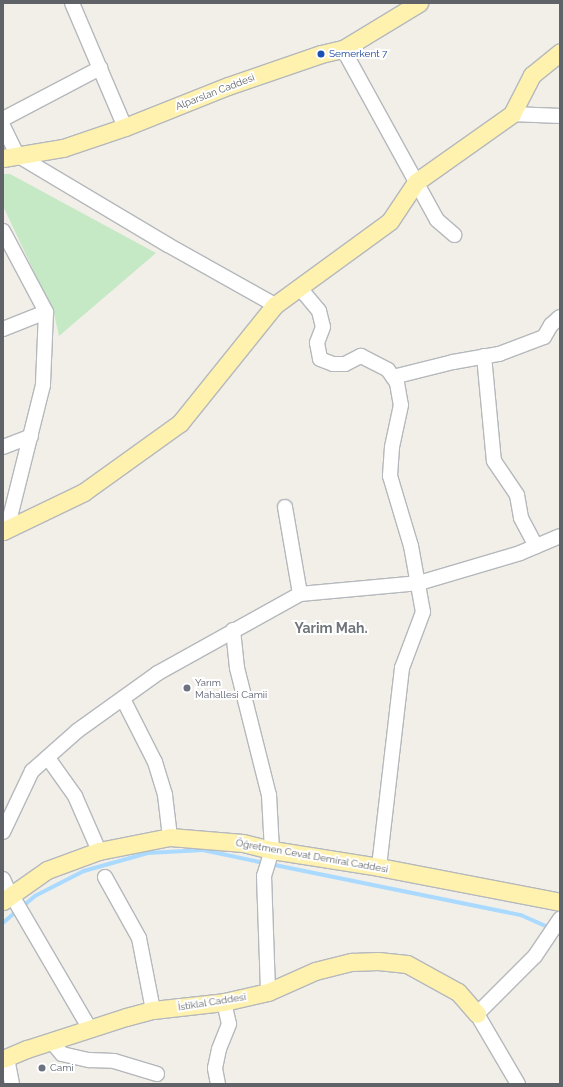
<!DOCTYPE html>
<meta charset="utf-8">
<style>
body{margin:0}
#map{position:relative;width:563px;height:1087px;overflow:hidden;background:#f1efe8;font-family:Raleway,sans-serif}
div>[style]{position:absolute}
.green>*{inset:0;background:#c5e8c5}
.stream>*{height:3.5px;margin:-1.75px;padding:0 1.75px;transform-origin:1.75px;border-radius:1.75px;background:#aadaff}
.roads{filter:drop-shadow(1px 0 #b5b8bc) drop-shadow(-1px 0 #b5b8bc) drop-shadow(0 1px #b5b8bc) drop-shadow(0 -1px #b5b8bc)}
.minor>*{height:14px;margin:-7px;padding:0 7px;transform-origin:7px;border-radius:7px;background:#fff}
.major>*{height:17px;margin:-8.5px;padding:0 8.5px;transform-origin:8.5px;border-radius:8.5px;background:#fff2af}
.dots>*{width:11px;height:11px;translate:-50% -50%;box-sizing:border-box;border:2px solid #fff;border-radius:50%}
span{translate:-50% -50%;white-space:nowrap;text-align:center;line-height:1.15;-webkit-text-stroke:4px #fff;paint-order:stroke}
.transit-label{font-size:10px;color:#164399}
.left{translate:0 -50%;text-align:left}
.street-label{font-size:10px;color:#5f6368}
.worship-label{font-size:10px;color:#5b616d}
.district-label{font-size:14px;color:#70757a;font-weight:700}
.frame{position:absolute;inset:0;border:4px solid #5f6368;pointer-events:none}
</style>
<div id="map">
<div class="green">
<i style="clip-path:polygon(3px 174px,10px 174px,156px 253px,59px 336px,54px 314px,3px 206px)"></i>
</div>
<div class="stream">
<i style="left:270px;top:864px;width:256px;rotate:11.5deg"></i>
<i style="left:521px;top:915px;width:32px;rotate:24deg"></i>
<i style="left:22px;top:907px;width:17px;rotate:-40deg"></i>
<i style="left:35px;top:896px;width:55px;rotate:-27deg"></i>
<i style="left:84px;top:871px;width:66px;rotate:-15.7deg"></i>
<i style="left:148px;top:853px;width:55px;rotate:-3.1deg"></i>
<i style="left:203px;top:850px;width:62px;rotate:12deg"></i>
<i style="left:3px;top:923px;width:18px;rotate:-41deg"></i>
</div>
<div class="roads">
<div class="minor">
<i style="left:72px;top:3px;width:135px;rotate:66.9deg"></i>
<i style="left:343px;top:49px;width:195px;rotate:61.2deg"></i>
<i style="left:437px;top:220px;width:23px;rotate:41deg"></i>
<i style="left:512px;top:114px;width:48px;rotate:2.4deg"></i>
<i style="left:3px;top:119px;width:110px;rotate:-27.7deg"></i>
<i style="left:3px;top:126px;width:32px;rotate:64deg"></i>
<i style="left:17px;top:155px;width:176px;rotate:30.8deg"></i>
<i style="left:168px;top:245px;width:123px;rotate:29.3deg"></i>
<i style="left:3px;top:231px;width:92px;rotate:62deg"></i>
<i style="left:46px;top:312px;width:73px;rotate:92.4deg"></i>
<i style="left:43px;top:385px;width:148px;rotate:104deg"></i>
<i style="left:299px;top:287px;width:31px;rotate:50deg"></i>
<i style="left:319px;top:311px;width:16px;rotate:76deg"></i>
<i style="left:323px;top:327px;width:17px;rotate:111deg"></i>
<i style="left:317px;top:343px;width:16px;rotate:79deg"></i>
<i style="left:320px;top:359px;width:14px;rotate:21deg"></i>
<i style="left:333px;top:364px;width:12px"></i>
<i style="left:345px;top:364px;width:18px;rotate:-27deg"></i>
<i style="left:361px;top:356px;width:30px;rotate:27deg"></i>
<i style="left:388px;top:370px;width:16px;rotate:55deg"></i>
<i style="left:397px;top:383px;width:22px;rotate:80deg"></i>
<i style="left:401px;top:405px;width:43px;rotate:102.1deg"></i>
<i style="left:392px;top:447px;width:29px;rotate:94deg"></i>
<i style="left:390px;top:476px;width:73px;rotate:73.3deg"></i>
<i style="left:411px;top:546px;width:67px;rotate:79.7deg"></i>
<i style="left:423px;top:612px;width:60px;rotate:110.6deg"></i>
<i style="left:402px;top:668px;width:200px;rotate:96.6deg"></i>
<i style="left:3px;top:329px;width:46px;rotate:-21.6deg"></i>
<i style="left:484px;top:356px;width:105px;rotate:84.6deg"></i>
<i style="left:494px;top:461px;width:41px;rotate:55.9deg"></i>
<i style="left:517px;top:495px;width:23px;rotate:80deg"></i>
<i style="left:521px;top:518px;width:32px;rotate:62deg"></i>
<i style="left:393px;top:377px;width:62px;rotate:-14deg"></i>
<i style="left:453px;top:362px;width:47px;rotate:-9.9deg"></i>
<i style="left:499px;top:354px;width:48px;rotate:-20.7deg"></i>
<i style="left:544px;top:337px;width:14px;rotate:-60deg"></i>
<i style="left:551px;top:325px;width:12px;rotate:-42deg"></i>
<i style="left:3px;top:447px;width:30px;rotate:-21deg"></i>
<i style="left:285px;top:507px;width:88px;rotate:80.2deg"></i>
<i style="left:233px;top:630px;width:38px;rotate:84deg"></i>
<i style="left:237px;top:668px;width:131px;rotate:75.9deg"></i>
<i style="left:269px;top:795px;width:55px;rotate:86.9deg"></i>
<i style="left:272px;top:850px;width:27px;rotate:107deg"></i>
<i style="left:264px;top:876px;width:116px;rotate:88deg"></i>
<i style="left:123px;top:699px;width:71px;rotate:63.1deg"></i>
<i style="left:155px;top:762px;width:34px;rotate:73deg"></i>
<i style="left:165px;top:795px;width:42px;rotate:83.2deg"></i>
<i style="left:48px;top:758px;width:47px;rotate:54.6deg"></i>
<i style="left:75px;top:796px;width:60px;rotate:66.4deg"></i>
<i style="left:3px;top:832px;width:68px;rotate:-64.6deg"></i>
<i style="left:32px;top:771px;width:60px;rotate:-41.6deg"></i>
<i style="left:77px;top:731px;width:100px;rotate:-35.6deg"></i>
<i style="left:158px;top:673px;width:162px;rotate:-29.1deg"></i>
<i style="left:300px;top:594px;width:120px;rotate:-5.3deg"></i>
<i style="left:419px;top:583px;width:105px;rotate:-16.5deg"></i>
<i style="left:520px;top:553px;width:43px;rotate:-23deg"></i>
<i style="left:105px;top:877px;width:70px;rotate:60.9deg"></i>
<i style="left:139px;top:938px;width:73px;rotate:79deg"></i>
<i style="left:3px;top:879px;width:17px;rotate:66deg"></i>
<i style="left:10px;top:895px;width:6px;rotate:45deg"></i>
<i style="left:14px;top:899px;width:151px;rotate:59.7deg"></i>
<i style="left:51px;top:1041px;width:17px;rotate:50deg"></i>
<i style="left:62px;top:1054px;width:28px;rotate:13deg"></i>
<i style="left:89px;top:1060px;width:25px;rotate:2deg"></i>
<i style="left:114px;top:1061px;width:45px;rotate:16.8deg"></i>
<i style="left:7px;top:1058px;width:26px;rotate:79deg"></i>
<i style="left:218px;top:1084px;width:16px;rotate:-101deg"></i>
<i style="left:215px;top:1068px;width:19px;rotate:-78deg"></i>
<i style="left:219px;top:1049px;width:27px;rotate:-68deg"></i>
<i style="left:229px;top:1024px;width:23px;rotate:-103deg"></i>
<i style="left:518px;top:1084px;width:81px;rotate:-120.4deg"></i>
<i style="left:477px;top:1014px;width:82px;rotate:-45deg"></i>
<i style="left:535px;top:956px;width:45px;rotate:-56deg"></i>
</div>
<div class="major">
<i style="left:3px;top:158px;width:61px;rotate:-9.5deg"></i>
<i style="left:63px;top:148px;width:65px;rotate:-18.7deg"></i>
<i style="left:125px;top:127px;width:111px;rotate:-21.7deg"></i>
<i style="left:228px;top:86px;width:98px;rotate:-19deg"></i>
<i style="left:321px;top:54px;width:23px;rotate:-13deg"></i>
<i style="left:343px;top:49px;width:89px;rotate:-31.2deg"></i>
<i style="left:3px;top:531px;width:90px;rotate:-25.7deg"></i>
<i style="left:84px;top:492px;width:118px;rotate:-35.7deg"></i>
<i style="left:180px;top:423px;width:151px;rotate:-51.2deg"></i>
<i style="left:275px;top:305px;width:142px;rotate:-36.1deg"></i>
<i style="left:390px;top:221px;width:47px;rotate:-56.3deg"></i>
<i style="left:416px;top:182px;width:118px;rotate:-35.3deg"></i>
<i style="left:512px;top:114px;width:44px;rotate:-62.9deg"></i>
<i style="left:532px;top:75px;width:36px;rotate:-39deg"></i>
<i style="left:3px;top:901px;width:54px;rotate:-35.2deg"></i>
<i style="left:47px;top:870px;width:55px;rotate:-20.1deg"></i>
<i style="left:99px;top:851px;width:72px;rotate:-11.2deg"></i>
<i style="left:170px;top:837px;width:73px;rotate:4.7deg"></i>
<i style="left:243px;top:843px;width:30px;rotate:14deg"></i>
<i style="left:272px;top:850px;width:108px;rotate:9deg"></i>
<i style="left:379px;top:867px;width:184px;rotate:10.9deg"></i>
<i style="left:3px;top:1059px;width:26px;rotate:-23deg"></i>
<i style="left:27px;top:1049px;width:104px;rotate:-17.9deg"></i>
<i style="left:126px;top:1017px;width:28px;rotate:-15deg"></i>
<i style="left:153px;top:1010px;width:71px;rotate:-6.4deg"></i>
<i style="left:224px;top:1002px;width:45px;rotate:-12.8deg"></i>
<i style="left:268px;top:992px;width:51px;rotate:-24.1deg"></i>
<i style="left:315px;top:971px;width:38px;rotate:-14deg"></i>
<i style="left:352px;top:962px;width:26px;rotate:-2deg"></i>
<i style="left:378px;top:961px;width:29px;rotate:6deg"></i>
<i style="left:407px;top:964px;width:58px;rotate:28.8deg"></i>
<i style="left:458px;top:992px;width:29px;rotate:49deg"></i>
</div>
</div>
<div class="dots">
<i style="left:321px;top:54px;background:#1a4fb4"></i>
<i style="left:187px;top:688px;background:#6b7280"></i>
<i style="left:42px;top:1068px;background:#6b7280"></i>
</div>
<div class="transit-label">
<span class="left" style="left:329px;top:54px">Semerkent 7</span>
</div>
<div class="street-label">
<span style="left:215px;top:92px;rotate:-21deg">Alparslan Caddesi</span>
<span style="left:312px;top:856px;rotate:10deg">Öğretmen Cevat Demiral Caddesi</span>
<span style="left:212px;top:1002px;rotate:-9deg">İstiklal Caddesi</span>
</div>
<div class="worship-label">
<span class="left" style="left:195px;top:688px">Yarım<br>Mahallesi Camii</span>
<span class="left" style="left:50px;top:1068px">Cami</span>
</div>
<div class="district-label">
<span style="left:331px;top:628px">Yarim Mah.</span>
</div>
<div class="frame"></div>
</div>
